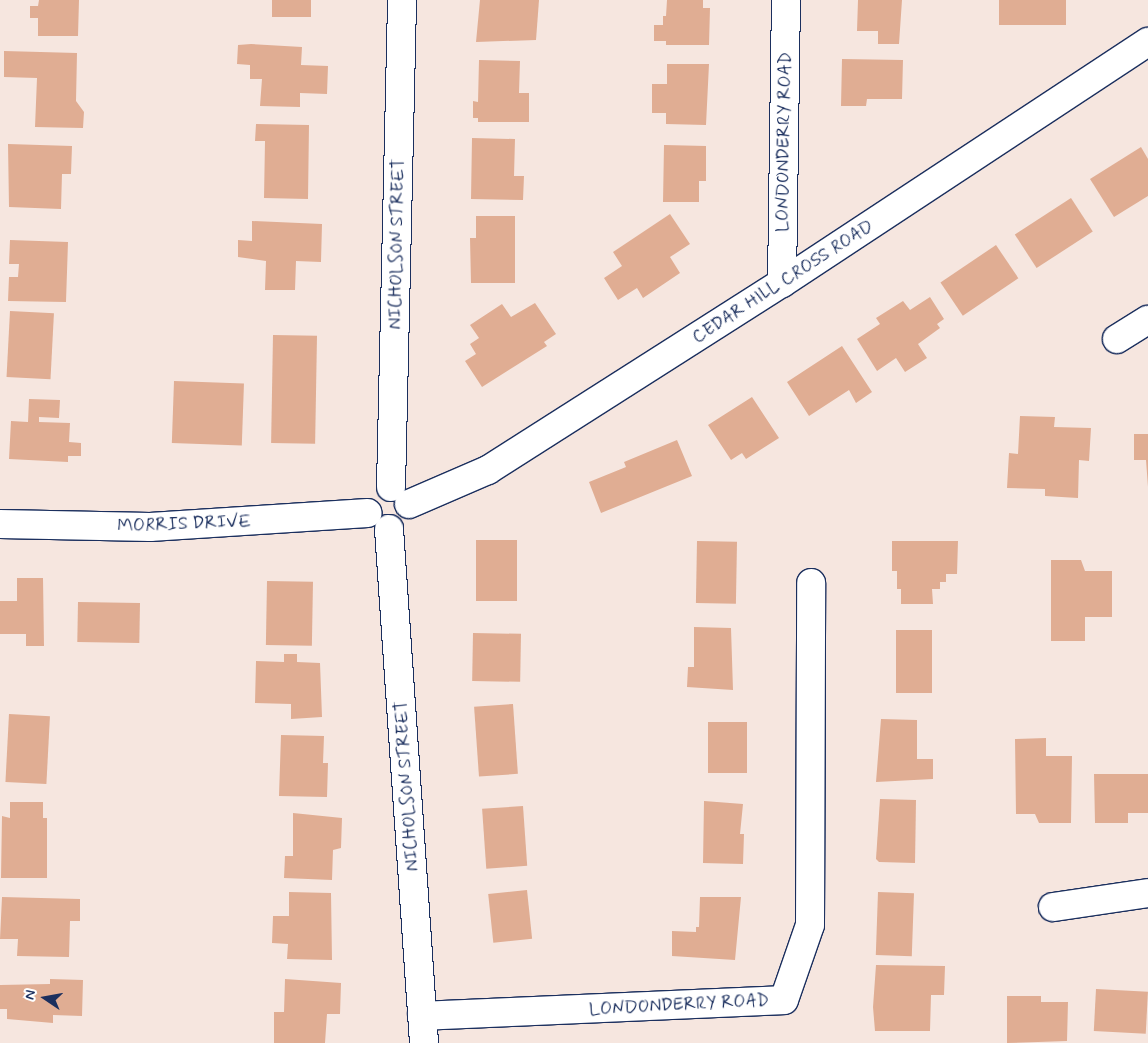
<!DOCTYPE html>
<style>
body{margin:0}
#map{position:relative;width:1148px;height:1043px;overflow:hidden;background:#f6e6df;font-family:Mynerve,sans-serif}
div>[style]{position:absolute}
.building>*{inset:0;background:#e0ad93;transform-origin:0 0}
.roads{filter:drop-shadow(1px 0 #1b2f5e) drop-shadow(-1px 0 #1b2f5e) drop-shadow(0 1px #1b2f5e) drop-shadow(0 -1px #1b2f5e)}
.minor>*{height:28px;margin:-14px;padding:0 14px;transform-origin:14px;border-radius:14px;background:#fff}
span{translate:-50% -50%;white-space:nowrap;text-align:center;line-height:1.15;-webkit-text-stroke:4.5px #fff;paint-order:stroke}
.street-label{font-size:18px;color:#1b2f5e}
.north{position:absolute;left:20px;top:973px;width:50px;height:50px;-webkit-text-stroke:4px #fff;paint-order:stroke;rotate:282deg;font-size:14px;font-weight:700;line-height:20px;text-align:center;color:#1b2f5e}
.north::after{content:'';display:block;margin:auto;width:18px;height:22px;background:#1b2f5e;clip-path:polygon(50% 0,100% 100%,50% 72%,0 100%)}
</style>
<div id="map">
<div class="building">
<i style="clip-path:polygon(39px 0,79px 0,78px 36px,38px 36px,38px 18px,30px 18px,30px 6px,38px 6px)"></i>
<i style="left:272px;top:0;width:39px;height:17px"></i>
<i style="clip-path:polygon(480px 0,539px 0,536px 40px,476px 42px)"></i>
<i style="clip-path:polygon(667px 0,703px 0,703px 8px,710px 8px,709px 45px,666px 45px,666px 41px,654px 41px,654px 25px,663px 25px,663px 16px,666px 16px)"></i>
<i style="clip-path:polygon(858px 0,902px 0,899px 44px,878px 44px,878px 31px,857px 31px)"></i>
<i style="left:999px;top:0;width:67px;height:25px"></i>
<i style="clip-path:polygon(251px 44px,302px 47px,301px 65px,328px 66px,327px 94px,300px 93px,300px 107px,260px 106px,262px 79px,250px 79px,250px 65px,237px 64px,238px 45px)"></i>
<i style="clip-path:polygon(4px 51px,77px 53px,76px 101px,84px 112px,83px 128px,35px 127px,37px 78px,4px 77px)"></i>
<i style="clip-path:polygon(842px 59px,903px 60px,902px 99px,867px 99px,866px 106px,841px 106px)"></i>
<i style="clip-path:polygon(479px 60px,520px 61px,519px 93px,529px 93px,529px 122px,478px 122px,478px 118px,473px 118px,473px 101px,478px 102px)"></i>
<i style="clip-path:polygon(667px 64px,709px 64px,706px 125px,666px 124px,666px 113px,652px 113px,652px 84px,667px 84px)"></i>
<i style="clip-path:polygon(256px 124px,309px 125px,308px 199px,264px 198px,265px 141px,255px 141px)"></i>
<i style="clip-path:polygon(472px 138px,515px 139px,514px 176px,524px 176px,523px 200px,471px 199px)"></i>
<i style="clip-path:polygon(8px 144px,72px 146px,71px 174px,62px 174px,61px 209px,9px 207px)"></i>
<i style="clip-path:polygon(664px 145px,706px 146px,706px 181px,699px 181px,699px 202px,663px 202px)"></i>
<i style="clip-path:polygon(1141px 147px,1148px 159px,1148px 196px,1114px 217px,1090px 179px)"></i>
<i style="left:1071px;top:198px;width:40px;height:67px;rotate:57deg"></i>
<i style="clip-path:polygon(670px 214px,690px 244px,670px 257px,680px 273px,643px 298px,637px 288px,618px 300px,604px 278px,622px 266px,613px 252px)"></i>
<i style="clip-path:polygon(476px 216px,515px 216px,515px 283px,471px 283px,470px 238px,476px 238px)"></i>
<i style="clip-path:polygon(252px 221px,322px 224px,321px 262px,296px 261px,295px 290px,265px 290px,266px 261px,238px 257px,238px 240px,252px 241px)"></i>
<i style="clip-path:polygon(10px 240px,68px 242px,66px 302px,8px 301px,9px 277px,18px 277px,19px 264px,9px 264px)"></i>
<i style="left:996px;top:245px;width:40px;height:67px;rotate:56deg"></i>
<i style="clip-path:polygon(930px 297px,944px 319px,937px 324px,940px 328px,918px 344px,927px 358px,905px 372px,896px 358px,877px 371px,857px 339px,880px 324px,876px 318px,903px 301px,910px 310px)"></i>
<i style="clip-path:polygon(535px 303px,556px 334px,544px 342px,547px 346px,482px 387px,465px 361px,476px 354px,470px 344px,479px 338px,470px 325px,502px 304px,511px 317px)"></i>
<i style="left:10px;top:311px;width:44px;height:66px;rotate:3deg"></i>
<i style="left:273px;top:335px;width:44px;height:108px;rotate:1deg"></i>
<i style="clip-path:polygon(842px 346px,872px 392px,856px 403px,849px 390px,809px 416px,787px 382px)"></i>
<i style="left:174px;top:381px;width:70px;height:62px;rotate:2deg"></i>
<i style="clip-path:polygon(752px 397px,779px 438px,746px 459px,742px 453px,731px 460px,708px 425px)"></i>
<i style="clip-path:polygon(29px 399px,60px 400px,59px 418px,39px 417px,39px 422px,70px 423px,69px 442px,81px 443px,81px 456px,68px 456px,68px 462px,9px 459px,11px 421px,28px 422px)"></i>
<i style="clip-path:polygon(1020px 416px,1055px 417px,1054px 427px,1091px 428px,1089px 461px,1079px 460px,1078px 498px,1045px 496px,1045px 489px,1007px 488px,1009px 453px,1018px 454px)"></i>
<i style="clip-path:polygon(1134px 434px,1148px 434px,1148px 487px,1146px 460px,1134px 460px)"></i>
<i style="clip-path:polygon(677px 440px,692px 476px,601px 513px,589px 482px,626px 467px,624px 462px)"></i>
<i style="left:476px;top:540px;width:41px;height:61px"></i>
<i style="left:697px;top:541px;width:40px;height:62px;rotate:1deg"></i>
<i style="clip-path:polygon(892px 541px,958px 541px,957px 574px,946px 574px,946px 582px,940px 582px,940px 589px,932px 589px,933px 604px,901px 604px,901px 589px,897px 589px,897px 571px,892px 571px)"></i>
<i style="clip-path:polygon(1051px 560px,1081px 560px,1085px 571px,1112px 571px,1112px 617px,1085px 617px,1085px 641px,1051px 641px)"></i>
<i style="clip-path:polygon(17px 578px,43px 578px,44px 646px,26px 646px,26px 634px,0 634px,0 601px,17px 601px)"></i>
<i style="left:267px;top:581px;width:46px;height:64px;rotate:1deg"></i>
<i style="left:78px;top:602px;width:62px;height:40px;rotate:1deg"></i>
<i style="clip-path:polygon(694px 627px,731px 628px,733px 690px,687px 687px,688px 667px,694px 667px)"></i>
<i style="left:896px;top:630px;width:36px;height:63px"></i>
<i style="left:473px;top:633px;width:48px;height:48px;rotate:1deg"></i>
<i style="clip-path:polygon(284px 654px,297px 654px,297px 662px,320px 663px,322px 717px,291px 719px,291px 704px,255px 703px,256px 661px,284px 662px)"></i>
<i style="left:513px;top:704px;width:70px;height:39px;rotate:86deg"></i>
<i style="left:9px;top:714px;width:41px;height:68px;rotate:3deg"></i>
<i style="clip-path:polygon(881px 719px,917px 720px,917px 759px,933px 759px,933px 779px,876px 782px)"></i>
<i style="left:708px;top:722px;width:39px;height:51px"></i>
<i style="clip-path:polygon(281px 735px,324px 736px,323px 763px,328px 763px,327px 797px,279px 796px)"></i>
<i style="clip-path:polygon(1046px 738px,1046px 756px,1072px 756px,1071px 823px,1039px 823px,1035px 814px,1016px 814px,1015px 739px)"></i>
<i style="clip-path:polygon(1094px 774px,1148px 774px,1148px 813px,1128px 813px,1128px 823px,1095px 823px)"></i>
<i style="clip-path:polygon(880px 799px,916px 800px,915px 863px,879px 862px,876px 859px)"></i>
<i style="clip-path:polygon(704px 801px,743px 804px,740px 834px,744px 834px,743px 864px,703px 863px)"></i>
<i style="clip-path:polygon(10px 802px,43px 802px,43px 818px,47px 818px,47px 878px,1px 878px,2px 816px,10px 818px)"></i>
<i style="left:523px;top:806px;width:60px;height:41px;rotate:86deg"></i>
<i style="clip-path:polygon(293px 813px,342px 818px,341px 848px,333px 850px,332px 880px,284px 878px,285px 856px,293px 856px)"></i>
<i style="left:527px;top:890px;width:49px;height:39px;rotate:84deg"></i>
<i style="clip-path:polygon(289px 892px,331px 893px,332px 960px,287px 959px,288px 944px,272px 943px,273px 916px,289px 916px)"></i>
<i style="left:878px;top:892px;width:36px;height:63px;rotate:2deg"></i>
<i style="clip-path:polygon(2px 897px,80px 899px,80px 921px,70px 921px,69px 957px,17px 956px,18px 939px,0 939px)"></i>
<i style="clip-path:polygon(700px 897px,741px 897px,735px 960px,672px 956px,672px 931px,696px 932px,696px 927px,699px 927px)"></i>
<i style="clip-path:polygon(876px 965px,945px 966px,944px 995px,931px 995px,930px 1031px,875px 1031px,873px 1007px)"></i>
<i style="clip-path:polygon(50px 979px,83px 980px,82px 1016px,53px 1015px,53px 1023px,7px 1019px,7px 1009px,0 1009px,0 985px,50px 984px)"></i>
<i style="clip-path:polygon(285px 979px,341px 983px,340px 1014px,327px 1014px,325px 1043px,274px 1043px,274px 1012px,284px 1012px)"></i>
<i style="left:1096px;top:989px;width:52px;height:42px;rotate:3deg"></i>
<i style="clip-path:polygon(1007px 996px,1041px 996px,1041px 1002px,1068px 1002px,1067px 1041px,1007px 1043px)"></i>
</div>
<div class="roads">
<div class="minor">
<i style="left:782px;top:283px;width:283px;rotate:-89.2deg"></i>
<i style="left:1117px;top:339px;width:36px;rotate:-32deg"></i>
<i style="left:391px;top:487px;width:487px;rotate:-88.7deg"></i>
<i style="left:409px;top:504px;width:86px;rotate:-23.3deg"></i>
<i style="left:488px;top:470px;width:348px;rotate:-32.5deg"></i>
<i style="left:782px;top:283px;width:438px;rotate:-33.4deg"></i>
<i style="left:0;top:524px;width:150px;rotate:1.1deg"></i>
<i style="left:150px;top:527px;width:218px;rotate:-3.7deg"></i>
<i style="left:389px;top:529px;width:515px;rotate:86.1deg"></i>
<i style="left:1053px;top:907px;width:96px;rotate:-8.4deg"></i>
<i style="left:422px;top:1016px;width:362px;rotate:-2.5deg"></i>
<i style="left:784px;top:1000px;width:79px;rotate:-70.9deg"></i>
<i style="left:810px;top:925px;width:342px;rotate:-89.8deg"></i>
</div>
</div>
<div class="street-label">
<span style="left:784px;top:142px;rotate:-89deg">LONDONDERRY ROAD</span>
<span style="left:397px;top:244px;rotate:-89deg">NICHOLSON STREET</span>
<span style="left:783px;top:282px;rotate:-33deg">CEDAR HILL CROSS ROAD</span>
<span style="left:184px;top:524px;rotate:-2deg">MORRIS DRIVE</span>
<span style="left:407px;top:786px;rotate:-94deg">NICHOLSON STREET</span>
<span style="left:679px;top:1005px;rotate:-3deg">LONDONDERRY ROAD</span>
</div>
<div class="north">N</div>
</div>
